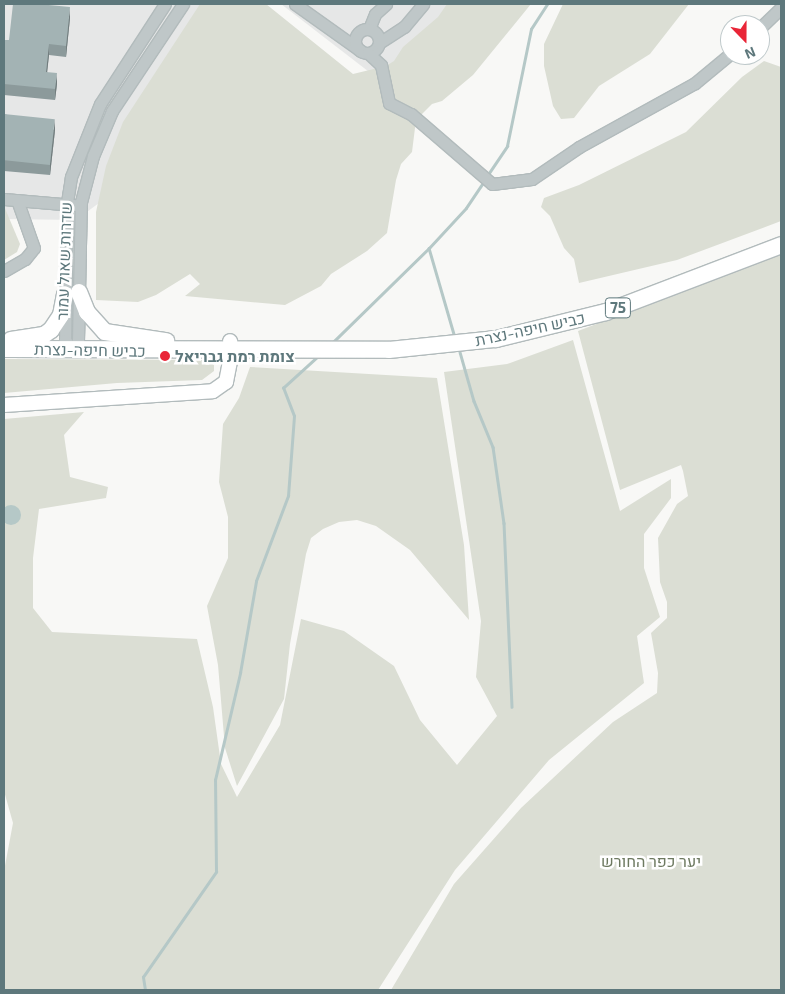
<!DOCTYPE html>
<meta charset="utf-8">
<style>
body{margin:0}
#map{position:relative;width:785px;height:994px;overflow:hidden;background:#f8f8f6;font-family:"Exo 2",Heebo,sans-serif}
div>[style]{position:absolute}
.built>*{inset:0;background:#e6e7e7}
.green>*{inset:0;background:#dbded4}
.water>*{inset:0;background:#b5c8c7}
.round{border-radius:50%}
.stream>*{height:2.5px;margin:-1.25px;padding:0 1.25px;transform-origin:1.25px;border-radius:1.25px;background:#b5c8c7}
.roads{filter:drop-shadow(1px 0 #b2bbbc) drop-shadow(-1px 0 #b2bbbc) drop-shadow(0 1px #b2bbbc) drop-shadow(0 -1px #b2bbbc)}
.minor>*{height:11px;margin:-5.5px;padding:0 5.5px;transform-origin:5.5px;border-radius:5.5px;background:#bfc7c8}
.minor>.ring{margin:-5.5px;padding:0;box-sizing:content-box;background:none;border:11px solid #bfc7c8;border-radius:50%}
.major>*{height:14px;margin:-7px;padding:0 7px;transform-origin:7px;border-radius:7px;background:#fff}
.highway>*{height:16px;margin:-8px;padding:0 8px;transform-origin:8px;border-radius:8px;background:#fff}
.wall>*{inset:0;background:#8c9a9b}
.shaded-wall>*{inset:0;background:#727d7e}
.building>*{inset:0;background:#a3b3b4;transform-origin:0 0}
.dots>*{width:14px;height:14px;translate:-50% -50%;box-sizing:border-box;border:2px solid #fff;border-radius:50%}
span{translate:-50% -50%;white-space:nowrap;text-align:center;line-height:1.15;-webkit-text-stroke:5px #fff;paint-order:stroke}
.shield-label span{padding:1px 4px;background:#fff;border:1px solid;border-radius:4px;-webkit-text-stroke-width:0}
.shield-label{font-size:15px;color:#5e787c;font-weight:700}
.street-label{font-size:16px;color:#5e787c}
.poi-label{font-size:16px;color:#5e787c;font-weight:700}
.left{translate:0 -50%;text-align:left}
.park-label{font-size:16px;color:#6e7a61}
.frame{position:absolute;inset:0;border:5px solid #5e787c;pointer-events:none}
.north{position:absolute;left:720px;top:15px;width:50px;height:50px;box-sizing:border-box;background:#fff;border:1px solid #bfc9cb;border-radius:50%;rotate:158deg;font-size:14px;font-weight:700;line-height:20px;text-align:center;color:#5e787c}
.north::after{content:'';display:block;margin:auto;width:18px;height:22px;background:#e92537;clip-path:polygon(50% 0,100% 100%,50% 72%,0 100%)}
</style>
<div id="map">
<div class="built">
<i style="clip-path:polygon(4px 4px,218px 4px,122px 186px,76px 220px,4px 219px)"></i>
<i style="clip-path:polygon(281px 4px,454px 4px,386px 85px)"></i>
</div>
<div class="green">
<i style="clip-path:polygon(200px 4px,266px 4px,353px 74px,386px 66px,394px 61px,403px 47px,438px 17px,447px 4px,531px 4px,473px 75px,442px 101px,432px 104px,416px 120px,412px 152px,401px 164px,396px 180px,387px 233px,367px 251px,331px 274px,321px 286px,285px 305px,185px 296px,200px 284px,190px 274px,156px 295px,138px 302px,96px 300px,96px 212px,106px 166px,123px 122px)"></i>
<i style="clip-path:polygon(563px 4px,689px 4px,650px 54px,599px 86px,574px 118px,561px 119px,553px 106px,544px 66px,544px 44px)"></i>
<i style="clip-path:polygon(764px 61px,781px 67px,781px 221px,677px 260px,579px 283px,574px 259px,564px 248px,550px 216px,541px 207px,544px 198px,579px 185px,686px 132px,742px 77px)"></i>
<i style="clip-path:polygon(4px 206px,20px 244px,17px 252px,4px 260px)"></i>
<i style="clip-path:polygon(781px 254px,781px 990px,391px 990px,454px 884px,521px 808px,613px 722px,657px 693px,658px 673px,651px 633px,667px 618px,667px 602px,660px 582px,658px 538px,677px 504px,688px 496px,683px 471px,681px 465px,620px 490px,578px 331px)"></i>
<i style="clip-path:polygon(573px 340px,620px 511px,671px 479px,671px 498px,644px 534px,644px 568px,660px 617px,637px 636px,644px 683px,549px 760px,455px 870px,378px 990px,4px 990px,4px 871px,13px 823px,4px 791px,4px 419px,84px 412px,64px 435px,70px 477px,108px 487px,106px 498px,39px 509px,33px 558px,33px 608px,52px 632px,197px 639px,213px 707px,221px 764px,237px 797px,280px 725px,301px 619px,344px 631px,394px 666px,420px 720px,457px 765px,497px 716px,476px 677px,481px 621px,444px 372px,507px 364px)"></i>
<i style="clip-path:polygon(4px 359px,207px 360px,214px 365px,214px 371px,202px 380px,117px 383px,4px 393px)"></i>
<i style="clip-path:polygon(250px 367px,437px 378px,464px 545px,469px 620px,410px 550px,376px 526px,357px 520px,339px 522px,323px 529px,311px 538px,306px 554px,290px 644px,284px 699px,237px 786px,225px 748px,218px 665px,207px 606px,228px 558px,228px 517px,219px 482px,223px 424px,239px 398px)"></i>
</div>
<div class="water">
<i class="round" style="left:1px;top:505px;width:20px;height:20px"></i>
</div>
<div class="stream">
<i style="left:487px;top:176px;width:36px;rotate:-56deg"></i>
<i style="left:507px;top:146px;width:119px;rotate:-78.4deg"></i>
<i style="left:531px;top:29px;width:30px;rotate:-57deg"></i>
<i style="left:429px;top:248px;width:90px;rotate:73.8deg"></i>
<i style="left:331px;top:344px;width:137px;rotate:-44.4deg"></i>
<i style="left:429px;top:248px;width:54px;rotate:-47.2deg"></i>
<i style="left:466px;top:208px;width:32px;rotate:-56deg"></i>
<i style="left:460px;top:352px;width:51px;rotate:74.1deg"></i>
<i style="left:474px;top:401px;width:50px;rotate:67.6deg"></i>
<i style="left:493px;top:447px;width:77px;rotate:81.8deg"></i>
<i style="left:504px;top:523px;width:184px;rotate:87.5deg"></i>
<i style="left:145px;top:990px;width:13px;rotate:-99deg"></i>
<i style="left:143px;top:977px;width:128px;rotate:-55.2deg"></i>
<i style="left:216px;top:872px;width:92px;rotate:-90.6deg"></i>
<i style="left:215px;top:780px;width:110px;rotate:-76.8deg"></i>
<i style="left:240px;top:673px;width:93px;rotate:-80.1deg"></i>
<i style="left:256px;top:581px;width:91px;rotate:-69.4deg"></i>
<i style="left:288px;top:496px;width:80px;rotate:-85.7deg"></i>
<i style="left:294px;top:416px;width:30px;rotate:-111deg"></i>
<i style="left:283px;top:388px;width:46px;rotate:-42.4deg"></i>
</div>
<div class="roads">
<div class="minor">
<i style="left:165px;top:4px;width:119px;rotate:123deg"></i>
<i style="left:100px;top:104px;width:79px;rotate:111.7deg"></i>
<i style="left:71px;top:177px;width:24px;rotate:99deg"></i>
<i style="left:67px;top:201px;width:139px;rotate:90.8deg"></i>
<i style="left:65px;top:340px;width:12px;rotate:55deg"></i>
<i style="left:72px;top:350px;width:11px;rotate:-56deg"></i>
<i style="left:78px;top:341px;width:139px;rotate:-88.8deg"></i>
<i style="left:81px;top:202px;width:48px;rotate:-75.4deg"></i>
<i style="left:93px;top:156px;width:49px;rotate:-67.1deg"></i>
<i style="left:112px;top:111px;width:128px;rotate:-56.4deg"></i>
<i style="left:295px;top:4px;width:81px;rotate:35.5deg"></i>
<i style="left:760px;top:28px;width:29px;rotate:-44deg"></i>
<i style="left:369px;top:29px;width:16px;rotate:-68deg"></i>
<i style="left:375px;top:14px;width:15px;rotate:-42deg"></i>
<i class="ring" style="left:355px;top:29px;width:13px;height:13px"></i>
<i style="left:379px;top:43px;width:30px;rotate:-33deg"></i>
<i style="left:404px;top:27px;width:30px;rotate:-50deg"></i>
<i style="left:368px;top:53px;width:18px;rotate:43deg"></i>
<i style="left:381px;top:65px;width:39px;rotate:78deg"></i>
<i style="left:389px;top:103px;width:25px;rotate:27deg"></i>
<i style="left:411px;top:114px;width:107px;rotate:40.8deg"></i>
<i style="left:492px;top:184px;width:40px;rotate:-7.1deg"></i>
<i style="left:532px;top:179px;width:57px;rotate:-34.2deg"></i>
<i style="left:579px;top:147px;width:132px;rotate:-28.9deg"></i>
<i style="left:695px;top:83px;width:45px;rotate:-39.6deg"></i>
<i style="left:4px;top:199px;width:70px;rotate:4.9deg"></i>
<i style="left:4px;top:271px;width:24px;rotate:-30deg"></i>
<i style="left:25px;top:259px;width:14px;rotate:-51deg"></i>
<i style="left:34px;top:248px;width:51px;rotate:-109.5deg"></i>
</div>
<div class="major">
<i style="left:4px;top:405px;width:209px;rotate:-3.8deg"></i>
<i style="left:213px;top:391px;width:16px;rotate:-35deg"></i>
<i style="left:226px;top:382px;width:32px;rotate:-79deg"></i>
<i style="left:232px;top:351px;width:10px;rotate:-101deg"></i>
</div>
<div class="highway">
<i style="left:79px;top:292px;width:22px;rotate:68deg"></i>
<i style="left:87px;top:312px;width:27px;rotate:48deg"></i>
<i style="left:105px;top:332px;width:62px;rotate:8.4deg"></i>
<i style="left:11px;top:340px;width:33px;rotate:-9deg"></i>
<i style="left:44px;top:335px;width:9px;rotate:-36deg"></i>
<i style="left:51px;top:330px;width:18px;rotate:-56deg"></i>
<i style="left:61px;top:315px;width:21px;rotate:-79deg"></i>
<i style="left:4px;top:349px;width:385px;rotate:0.1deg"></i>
<i style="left:389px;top:350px;width:108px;rotate:-5.9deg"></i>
<i style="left:496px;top:339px;width:113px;rotate:-13.8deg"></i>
<i style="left:606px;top:312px;width:187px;rotate:-20.9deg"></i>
</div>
</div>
<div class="wall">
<i style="clip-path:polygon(70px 18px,66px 57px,49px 55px,47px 72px,57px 84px,55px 100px,4px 95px,4px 40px,9px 40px)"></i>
<i style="clip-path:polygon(4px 114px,55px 130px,50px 175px,4px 171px)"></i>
</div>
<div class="shaded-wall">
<i style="clip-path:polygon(70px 7px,70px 18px,66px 57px,66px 46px)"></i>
<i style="clip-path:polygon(49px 44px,49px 55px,46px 83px,46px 72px)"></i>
<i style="clip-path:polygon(57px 73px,57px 84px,55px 100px,55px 89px)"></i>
<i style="clip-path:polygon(55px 119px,55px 130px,50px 175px,50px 164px)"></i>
</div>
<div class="building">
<i style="clip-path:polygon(13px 4px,38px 4px,70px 7px,66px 46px,49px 44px,46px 72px,57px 73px,55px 89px,4px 84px,4px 40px,9px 40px)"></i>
<i style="left:4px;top:114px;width:51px;height:46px;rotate:6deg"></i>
</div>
<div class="dots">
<i style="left:165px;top:356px;background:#e92537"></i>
</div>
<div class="shield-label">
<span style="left:618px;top:308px">75</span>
</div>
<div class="street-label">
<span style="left:64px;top:261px;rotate:-88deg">שדרות שאול עמור</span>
<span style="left:530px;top:329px;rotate:-12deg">כביש חיפה-נצרת</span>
<span style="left:90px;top:350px;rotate:1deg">כביש חיפה-נצרת</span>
</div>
<div class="poi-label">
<span class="left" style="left:175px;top:356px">צומת רמת גבריאל</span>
</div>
<div class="park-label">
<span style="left:651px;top:861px">יער כפר החורש</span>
</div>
<div class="frame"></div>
<div class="north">N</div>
</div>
